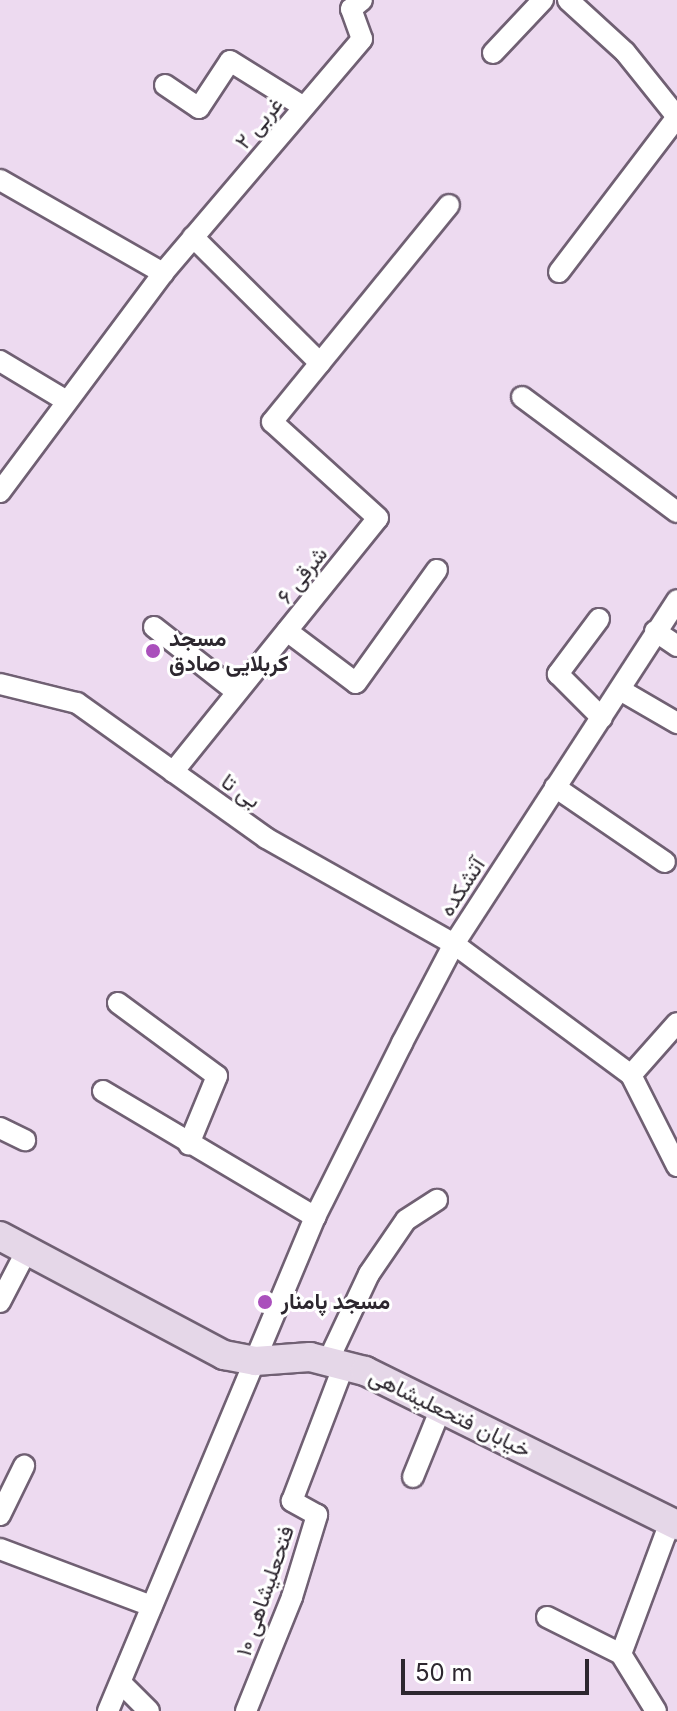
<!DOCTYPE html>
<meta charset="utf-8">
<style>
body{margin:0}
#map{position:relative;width:677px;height:1711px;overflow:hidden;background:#eddaf0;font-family:Inter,Vazirmatn,sans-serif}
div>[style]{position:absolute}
.roads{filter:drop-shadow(2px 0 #706073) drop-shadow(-2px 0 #706073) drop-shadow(0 2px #706073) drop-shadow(0 -2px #706073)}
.street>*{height:20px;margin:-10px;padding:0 10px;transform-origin:10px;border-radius:10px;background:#fff}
.secondary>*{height:28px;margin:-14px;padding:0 14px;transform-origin:14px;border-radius:14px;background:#e5d7e8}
.dots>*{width:22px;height:22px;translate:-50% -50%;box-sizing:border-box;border:4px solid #fff;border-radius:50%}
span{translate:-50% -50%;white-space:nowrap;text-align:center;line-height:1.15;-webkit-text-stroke:6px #fff;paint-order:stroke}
.street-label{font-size:22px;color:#2d272f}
.poi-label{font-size:22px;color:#2d272f;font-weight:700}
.left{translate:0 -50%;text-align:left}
.scale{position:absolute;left:401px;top:1659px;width:188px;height:36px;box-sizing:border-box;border:4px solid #2d272f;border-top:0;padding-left:10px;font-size:24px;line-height:28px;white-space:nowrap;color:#2d272f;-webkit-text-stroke:6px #fff;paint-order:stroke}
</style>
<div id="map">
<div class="roads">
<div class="street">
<i style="left:568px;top:0;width:77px;rotate:42.4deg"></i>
<i style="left:625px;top:52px;width:83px;rotate:51.3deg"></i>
<i style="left:493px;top:53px;width:73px;rotate:-46.7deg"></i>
<i style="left:165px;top:85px;width:41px;rotate:34.1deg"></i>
<i style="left:199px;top:108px;width:56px;rotate:-56.6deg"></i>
<i style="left:230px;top:61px;width:87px;rotate:31.9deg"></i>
<i style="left:0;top:180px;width:188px;rotate:29.7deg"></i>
<i style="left:193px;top:237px;width:179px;rotate:44.8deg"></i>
<i style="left:559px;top:272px;width:195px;rotate:-52.7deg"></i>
<i style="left:0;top:361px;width:76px;rotate:31deg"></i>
<i style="left:522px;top:397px;width:193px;rotate:36.6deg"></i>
<i style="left:0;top:492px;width:273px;rotate:-53.3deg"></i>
<i style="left:163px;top:273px;width:307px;rotate:-49.6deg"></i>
<i style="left:362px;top:39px;width:32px;rotate:-110deg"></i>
<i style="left:351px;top:9px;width:14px;rotate:-39deg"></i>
<i style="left:599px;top:619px;width:69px;rotate:126.7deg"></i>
<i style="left:558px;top:674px;width:62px;rotate:45deg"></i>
<i style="left:154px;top:627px;width:105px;rotate:38.1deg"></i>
<i style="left:287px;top:631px;width:86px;rotate:37deg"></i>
<i style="left:356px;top:683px;width:139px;rotate:-54.4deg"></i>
<i style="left:655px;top:631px;width:27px;rotate:34deg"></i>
<i style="left:0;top:684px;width:79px;rotate:13.9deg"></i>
<i style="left:77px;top:703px;width:232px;rotate:35.5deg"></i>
<i style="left:266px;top:838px;width:216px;rotate:29.4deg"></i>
<i style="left:454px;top:944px;width:220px;rotate:36.5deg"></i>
<i style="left:631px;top:1075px;width:102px;rotate:63.2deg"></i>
<i style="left:622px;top:691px;width:64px;rotate:30.2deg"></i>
<i style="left:173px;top:772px;width:326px;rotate:-51.1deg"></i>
<i style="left:378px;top:518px;width:143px;rotate:-137.8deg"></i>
<i style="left:272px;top:422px;width:280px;rotate:-50.8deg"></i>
<i style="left:555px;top:787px;width:133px;rotate:34.3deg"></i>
<i style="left:118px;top:1003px;width:123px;rotate:36.4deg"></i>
<i style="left:217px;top:1076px;width:74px;rotate:112.4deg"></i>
<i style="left:631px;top:1075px;width:69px;rotate:-48.5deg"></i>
<i style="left:103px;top:1091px;width:247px;rotate:30.7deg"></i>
<i style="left:0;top:1128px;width:28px;rotate:26deg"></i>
<i style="left:0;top:1302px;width:59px;rotate:-62.6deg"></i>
<i style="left:328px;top:1361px;width:96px;rotate:-64.8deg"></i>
<i style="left:369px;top:1274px;width:65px;rotate:-55.6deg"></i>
<i style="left:406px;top:1220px;width:37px;rotate:-33deg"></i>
<i style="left:413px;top:1477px;width:74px;rotate:-67.9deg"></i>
<i style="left:0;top:1515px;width:55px;rotate:-63.9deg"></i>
<i style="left:0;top:1549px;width:162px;rotate:20.6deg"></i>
<i style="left:547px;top:1617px;width:83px;rotate:26.6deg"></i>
<i style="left:122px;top:1684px;width:38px;rotate:45deg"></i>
<i style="left:108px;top:1711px;width:536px;rotate:-67.26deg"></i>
<i style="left:315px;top:1217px;width:195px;rotate:-63.4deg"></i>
<i style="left:402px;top:1043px;width:112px;rotate:-62.3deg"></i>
<i style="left:454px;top:944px;width:410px;rotate:-57deg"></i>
<i style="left:246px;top:1711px;width:123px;rotate:-68deg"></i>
<i style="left:292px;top:1597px;width:86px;rotate:-73deg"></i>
<i style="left:317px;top:1515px;width:29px;rotate:-151deg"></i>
<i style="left:292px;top:1501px;width:146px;rotate:-69.1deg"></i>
<i style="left:656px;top:1711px;width:67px;rotate:-121.6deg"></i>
<i style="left:621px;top:1654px;width:141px;rotate:-69.6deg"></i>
</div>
<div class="secondary">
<i style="left:0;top:1236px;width:254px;rotate:28deg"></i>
<i style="left:224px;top:1355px;width:32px;rotate:11deg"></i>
<i style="left:255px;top:1361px;width:55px;rotate:-4.2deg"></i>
<i style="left:310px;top:1357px;width:57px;rotate:14.3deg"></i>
<i style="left:365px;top:1371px;width:348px;rotate:26.3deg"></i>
</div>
</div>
<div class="dots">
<i style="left:153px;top:651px;background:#aa50bc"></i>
<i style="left:265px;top:1302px;background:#aa50bc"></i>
</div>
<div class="street-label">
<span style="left:259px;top:123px;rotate:-50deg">۲ غربی</span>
<span style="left:302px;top:575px;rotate:-51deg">۶ شرقی</span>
<span style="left:241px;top:791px;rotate:35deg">بی تا</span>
<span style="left:462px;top:887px;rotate:-57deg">آتشکده</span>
<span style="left:450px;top:1413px;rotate:26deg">خیابان فتحعلیشاهی</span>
<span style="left:265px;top:1591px;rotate:-71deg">فتحعلیشاهی ۱۰</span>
</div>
<div class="poi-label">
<span class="left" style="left:169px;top:651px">مسجد<br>کربلایی صادق</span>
<span class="left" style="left:281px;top:1302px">مسجد پامنار</span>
</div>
<div class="scale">50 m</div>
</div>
